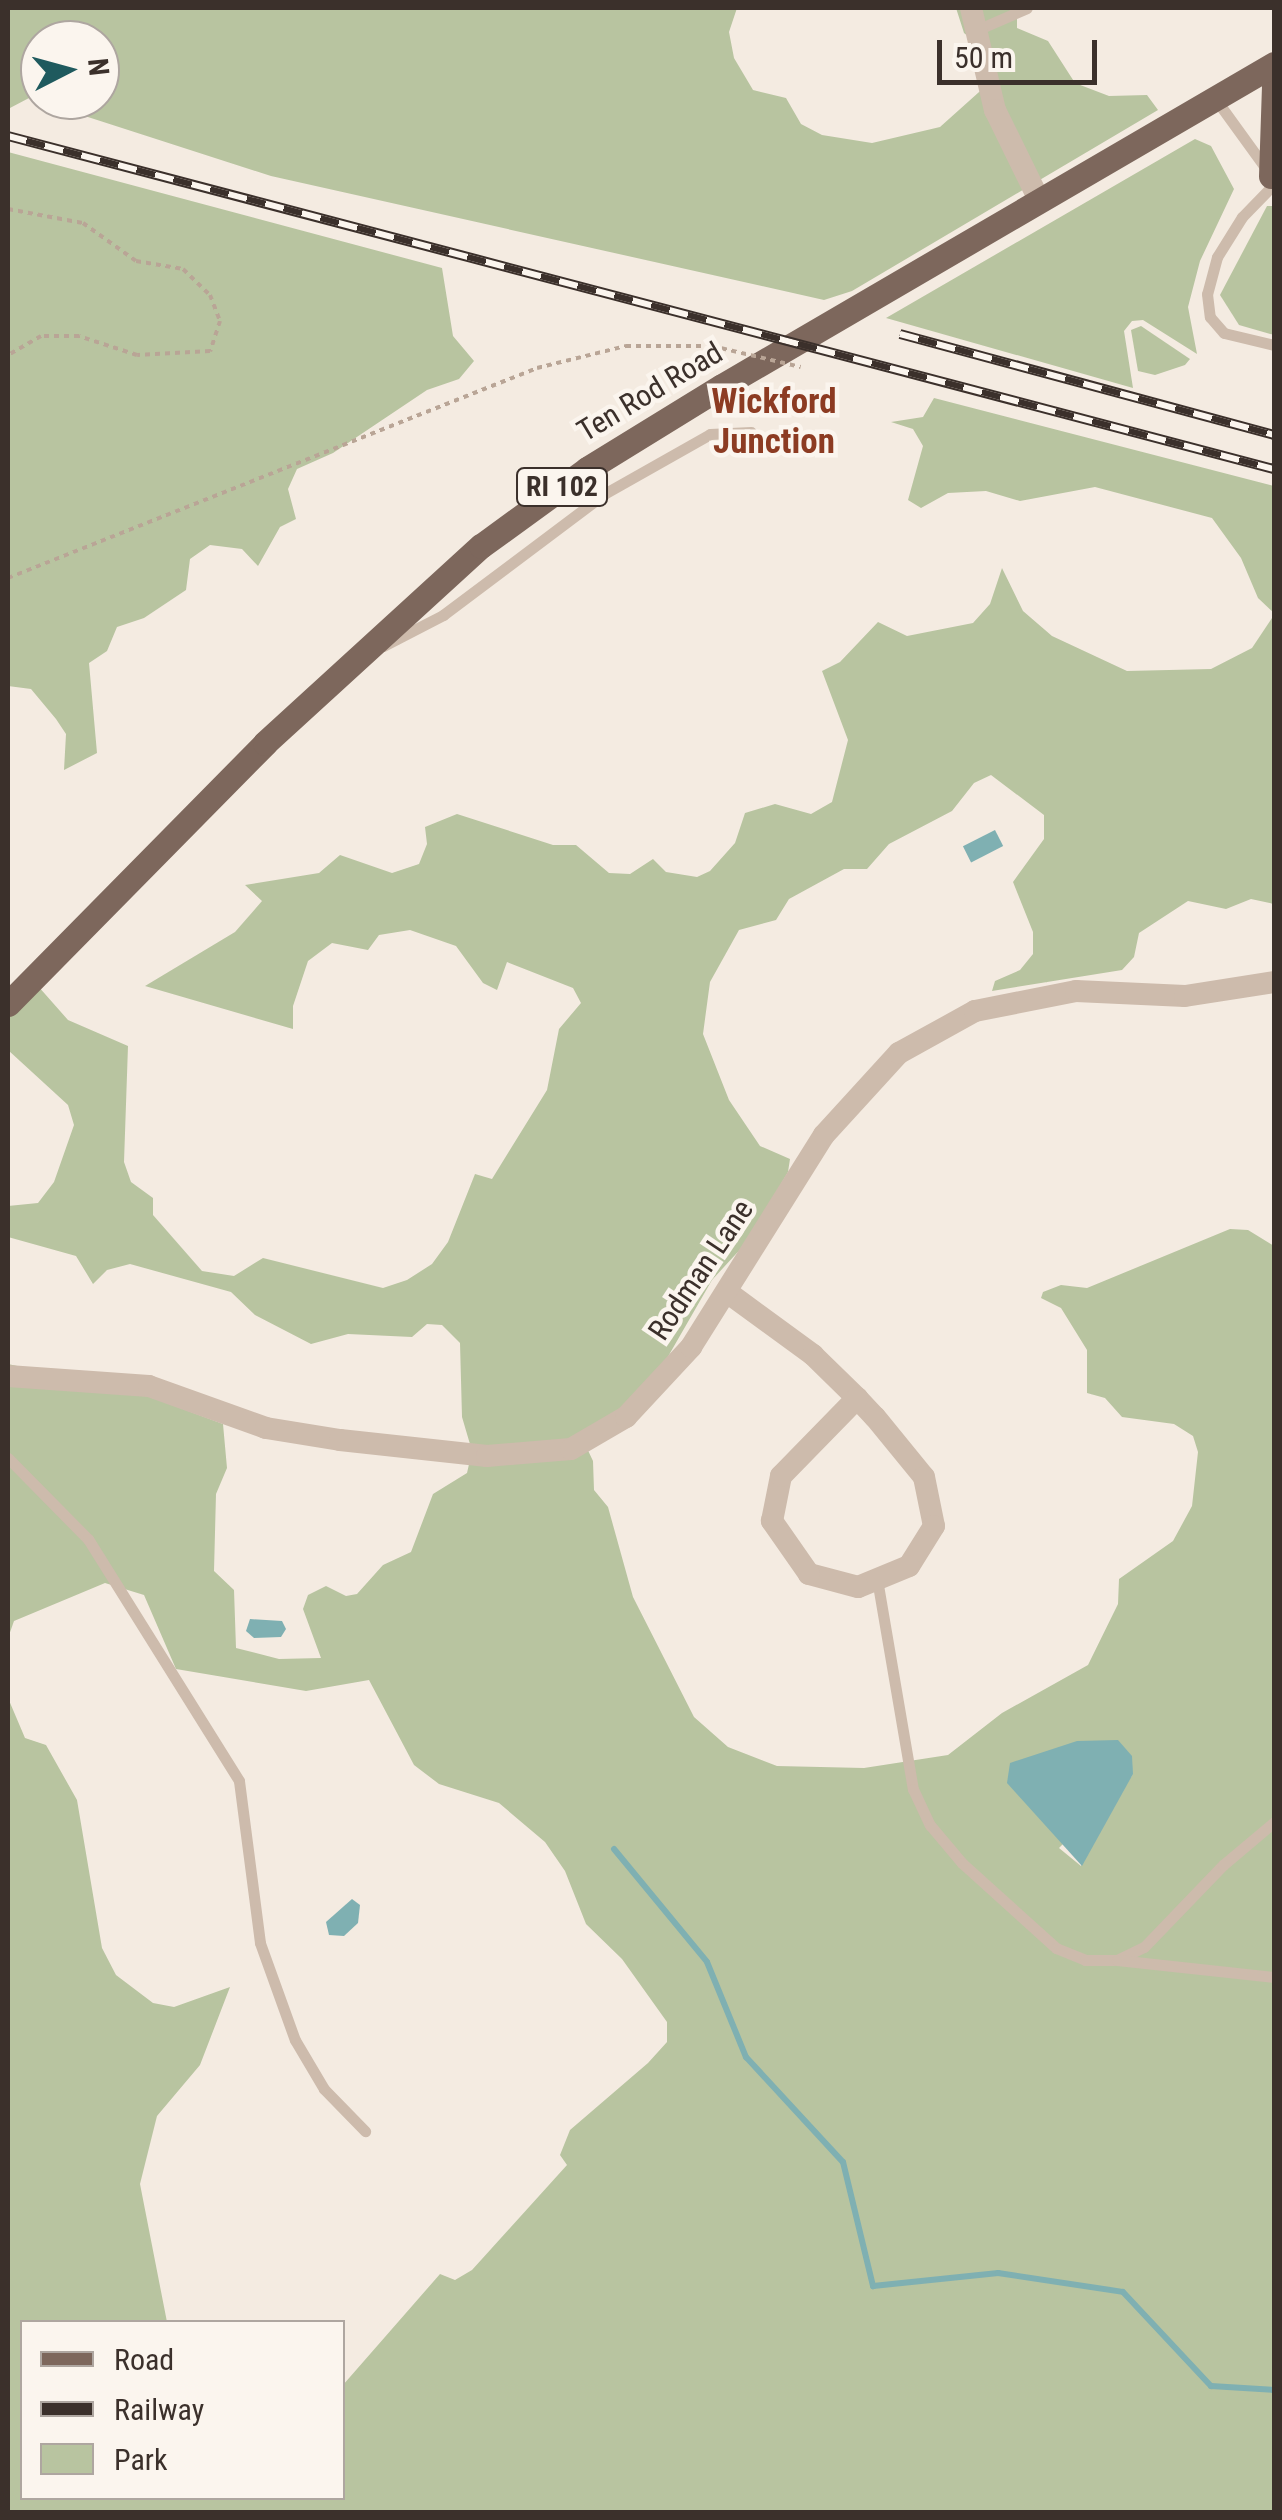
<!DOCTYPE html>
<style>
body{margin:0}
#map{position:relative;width:1282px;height:2520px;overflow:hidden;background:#f4ebe1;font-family:"Roboto Condensed",sans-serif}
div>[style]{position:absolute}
.green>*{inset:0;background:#b8c4a0}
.water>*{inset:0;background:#7fb0b2;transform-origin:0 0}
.stream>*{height:6px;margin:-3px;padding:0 3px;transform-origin:3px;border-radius:3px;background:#7fb0b2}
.path>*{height:4px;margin-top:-2px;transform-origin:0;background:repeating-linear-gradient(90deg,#b9a596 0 5px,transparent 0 10px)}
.lane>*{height:11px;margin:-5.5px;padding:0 5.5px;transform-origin:5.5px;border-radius:5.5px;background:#cdbbac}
.street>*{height:22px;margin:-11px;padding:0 11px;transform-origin:11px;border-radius:11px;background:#cdbbac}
.primary>*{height:25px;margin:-12.5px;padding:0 12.5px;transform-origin:12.5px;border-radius:12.5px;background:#7d675c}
.rail>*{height:10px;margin-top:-5px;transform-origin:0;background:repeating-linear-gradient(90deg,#fbf5ee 0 19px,#3b302b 0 38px);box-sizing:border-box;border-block:2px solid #3b302b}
.path-bridge>*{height:4px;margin-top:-2px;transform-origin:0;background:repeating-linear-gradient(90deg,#b9a596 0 5px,transparent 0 10px)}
span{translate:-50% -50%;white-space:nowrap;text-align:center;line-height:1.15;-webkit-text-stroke:9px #fbf5ee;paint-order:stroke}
.shield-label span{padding:2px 8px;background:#fbf5ee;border:2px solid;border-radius:8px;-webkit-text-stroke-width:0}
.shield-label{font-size:28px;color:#3b302b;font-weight:700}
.street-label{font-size:30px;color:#3b302b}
.quarter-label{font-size:35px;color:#8c3b22;font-weight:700}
.frame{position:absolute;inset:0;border:10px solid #3b302b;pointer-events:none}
.legend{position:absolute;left:20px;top:2320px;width:325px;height:180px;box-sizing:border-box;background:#fbf5ee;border:2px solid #aea6a0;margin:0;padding:12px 18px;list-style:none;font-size:30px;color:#3b302b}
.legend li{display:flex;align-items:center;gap:20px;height:50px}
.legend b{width:50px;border:2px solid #aea6a0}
.north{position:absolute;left:20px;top:20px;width:100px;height:100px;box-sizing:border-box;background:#fbf5ee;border:2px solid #aea6a0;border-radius:50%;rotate:84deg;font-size:28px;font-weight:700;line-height:40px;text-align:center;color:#3b302b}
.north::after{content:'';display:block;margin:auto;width:35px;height:45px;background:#1f5a5e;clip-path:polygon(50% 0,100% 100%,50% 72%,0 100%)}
.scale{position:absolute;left:937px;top:40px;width:160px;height:45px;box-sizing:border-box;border:5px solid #3b302b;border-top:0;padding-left:12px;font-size:30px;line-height:35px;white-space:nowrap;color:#3b302b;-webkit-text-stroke:8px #fbf5ee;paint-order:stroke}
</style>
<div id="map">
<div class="green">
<i style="clip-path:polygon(evenodd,8px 8px,737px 8px,729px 32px,734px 58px,753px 90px,786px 98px,801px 124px,822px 135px,872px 143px,940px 127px,988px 84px,982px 47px,964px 33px,956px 8px,1017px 8px,1017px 28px,1048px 41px,1075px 83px,1109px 96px,1147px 95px,1158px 110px,852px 291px,824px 300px,271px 176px,29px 98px,10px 108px,8px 8px,40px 40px,100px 40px,100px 100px,40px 100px,40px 40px)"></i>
<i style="clip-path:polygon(1195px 139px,1211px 146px,1234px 189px,1200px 261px,1188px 307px,1197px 354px,1143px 320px,1132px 321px,1124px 331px,1133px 388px,886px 318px)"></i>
<i style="clip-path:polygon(8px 152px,442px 268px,453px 336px,474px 361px,459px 379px,427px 390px,333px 453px,297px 469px,288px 489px,296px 519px,280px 527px,258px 566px,242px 549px,210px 545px,190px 559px,186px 590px,144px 618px,117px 627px,107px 651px,89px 663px,97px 753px,64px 770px,66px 734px,56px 719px,31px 689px,8px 686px)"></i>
<i style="clip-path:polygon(1267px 206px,1274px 206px,1274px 335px,1239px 325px,1220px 295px)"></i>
<i style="clip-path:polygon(1141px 326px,1190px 359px,1185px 365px,1155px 375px,1138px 371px,1131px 330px)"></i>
<i style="clip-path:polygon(934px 398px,1274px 486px,1274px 613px,1258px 598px,1241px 558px,1212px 518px,1095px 487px,1020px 501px,986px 491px,948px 493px,921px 508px,908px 500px,923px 446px,913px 429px,891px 422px,923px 417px)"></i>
<i style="clip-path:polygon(evenodd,1002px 568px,1023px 611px,1052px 636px,1127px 671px,1211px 669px,1252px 648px,1274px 615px,1274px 904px,1251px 899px,1226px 909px,1188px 901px,1139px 933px,1134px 957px,1122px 970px,992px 991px,995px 981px,1020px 970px,1033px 954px,1033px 932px,1013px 882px,1044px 839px,1044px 815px,991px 775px,974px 783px,952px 811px,889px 844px,867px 869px,844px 869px,789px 899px,776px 920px,739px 930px,710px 982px,703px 1034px,729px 1100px,760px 1146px,790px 1159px,788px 1172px,747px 1242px,712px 1280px,658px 1374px,584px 1442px,593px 1461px,594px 1490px,608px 1507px,633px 1597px,694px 1717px,728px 1747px,777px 1766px,864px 1768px,948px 1755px,1002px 1713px,1088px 1665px,1118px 1604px,1119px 1579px,1173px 1541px,1192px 1506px,1198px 1452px,1193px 1436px,1174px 1424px,1122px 1417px,1105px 1398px,1087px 1393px,1087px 1350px,1061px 1308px,1041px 1298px,1043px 1292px,1061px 1285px,1087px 1288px,1230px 1229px,1248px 1230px,1274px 1246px,1274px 2512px,8px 2512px,8px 1698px,25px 1738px,46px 1745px,77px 1800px,102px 1948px,116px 1975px,153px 2003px,174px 2007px,230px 1987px,200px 2065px,157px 2116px,140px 2184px,167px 2322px,22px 2322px,22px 2498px,342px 2498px,343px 2385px,440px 2274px,455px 2280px,472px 2270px,567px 2165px,560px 2155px,570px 2130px,648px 2063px,667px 2042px,667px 2022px,622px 1959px,586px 1924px,565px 1871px,545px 1842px,499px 1803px,439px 1784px,414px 1765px,369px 1680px,306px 1691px,176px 1669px,144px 1595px,105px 1583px,14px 1621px,8px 1638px,8px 1364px,140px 1393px,223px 1424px,227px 1468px,216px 1494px,214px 1571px,234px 1590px,236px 1648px,279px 1659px,321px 1658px,303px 1609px,308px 1595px,326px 1586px,346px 1596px,357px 1594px,383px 1565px,411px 1552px,433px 1494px,467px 1473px,472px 1451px,462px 1417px,460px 1343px,442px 1325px,427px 1324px,412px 1337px,348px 1334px,311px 1344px,255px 1315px,231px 1292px,130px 1264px,107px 1270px,93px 1284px,76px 1256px,8px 1237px,8px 1206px,38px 1203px,54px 1182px,74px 1125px,68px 1105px,8px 1050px,8px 996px,30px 977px,68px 1020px,128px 1046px,124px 1162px,131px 1182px,153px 1198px,153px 1215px,202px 1271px,234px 1276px,263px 1258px,383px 1288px,407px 1280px,432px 1264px,448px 1242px,475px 1174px,492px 1179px,547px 1090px,559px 1029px,581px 1003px,573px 988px,507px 962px,497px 990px,483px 983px,456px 946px,410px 930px,379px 935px,368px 950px,332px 943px,308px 961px,293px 1006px,293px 1029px,145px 986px,235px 932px,262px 901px,245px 885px,319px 873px,340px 855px,392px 873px,419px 864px,427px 844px,425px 827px,457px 814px,553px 845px,576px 845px,609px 873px,630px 874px,653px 859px,666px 872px,697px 877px,710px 871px,735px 843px,745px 813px,775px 804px,811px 814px,832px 802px,848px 740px,822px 671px,840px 662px,878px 622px,907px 636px,973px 623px,990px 604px,1002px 568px,1133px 1774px,1109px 1808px,1081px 1866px,1059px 1848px,1133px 1774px)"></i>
</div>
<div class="water">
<i style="left:995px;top:830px;width:18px;height:36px;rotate:63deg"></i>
<i style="clip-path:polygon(250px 1619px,282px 1621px,286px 1629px,281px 1637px,254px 1638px,246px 1631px)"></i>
<i style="clip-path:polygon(1118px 1740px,1132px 1756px,1133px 1774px,1082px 1866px,1007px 1783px,1010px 1763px,1077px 1741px)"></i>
<i style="clip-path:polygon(352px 1899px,360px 1905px,358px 1923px,344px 1936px,329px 1935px,326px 1922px)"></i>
</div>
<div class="stream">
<i style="left:614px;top:1849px;width:146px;rotate:50.5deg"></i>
<i style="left:707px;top:1962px;width:103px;rotate:67.7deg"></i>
<i style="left:746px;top:2057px;width:143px;rotate:47.3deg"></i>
<i style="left:843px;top:2162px;width:128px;rotate:76.4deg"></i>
<i style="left:873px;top:2286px;width:126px;rotate:-5.9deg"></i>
<i style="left:998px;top:2273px;width:126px;rotate:8.6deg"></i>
<i style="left:1123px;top:2292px;width:129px;rotate:46.9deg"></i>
<i style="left:1211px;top:2386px;width:63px;rotate:3.6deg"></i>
</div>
<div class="path">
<i style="left:8px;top:209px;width:76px;rotate:10.6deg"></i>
<i style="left:83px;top:223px;width:65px;rotate:35.6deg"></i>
<i style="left:136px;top:261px;width:48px;rotate:9.7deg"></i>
<i style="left:183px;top:269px;width:37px;rotate:44deg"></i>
<i style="left:210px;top:295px;width:28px;rotate:69deg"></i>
<i style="left:220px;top:321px;width:32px;rotate:108deg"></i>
<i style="left:210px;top:351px;width:73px;rotate:176.9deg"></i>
<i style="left:137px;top:355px;width:61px;rotate:-161.9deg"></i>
<i style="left:79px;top:336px;width:38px;rotate:180deg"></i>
<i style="left:41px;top:336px;width:38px;rotate:150deg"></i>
<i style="left:8px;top:578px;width:569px;rotate:-21.65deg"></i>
<i style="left:537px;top:368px;width:92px;rotate:-13.9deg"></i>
<i style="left:626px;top:346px;width:86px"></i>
</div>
<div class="lane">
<i style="left:979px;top:29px;width:52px;rotate:-23.6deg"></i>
<i style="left:1217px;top:101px;width:85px;rotate:54.1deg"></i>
<i style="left:1274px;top:184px;width:46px;rotate:134.1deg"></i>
<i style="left:1242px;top:217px;width:47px;rotate:122deg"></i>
<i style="left:1217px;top:257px;width:38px;rotate:105deg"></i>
<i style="left:1207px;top:294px;width:23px;rotate:83deg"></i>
<i style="left:1210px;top:317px;width:21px;rotate:49deg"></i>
<i style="left:1224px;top:333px;width:51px;rotate:13.5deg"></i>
<i style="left:383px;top:646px;width:68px;rotate:-27.3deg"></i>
<i style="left:443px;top:615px;width:201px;rotate:-36.9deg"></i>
<i style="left:604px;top:494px;width:122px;rotate:-29.5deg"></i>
<i style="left:710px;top:434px;width:41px;rotate:-2.8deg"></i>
<i style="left:8px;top:1458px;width:114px;rotate:45.4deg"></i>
<i style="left:88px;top:1539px;width:285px;rotate:58deg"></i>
<i style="left:239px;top:1781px;width:163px;rotate:82.6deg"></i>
<i style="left:260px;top:1943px;width:103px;rotate:70.2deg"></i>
<i style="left:295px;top:2040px;width:57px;rotate:59.4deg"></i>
<i style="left:324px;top:2089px;width:59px;rotate:45.7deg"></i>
<i style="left:877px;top:1579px;width:213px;rotate:80.3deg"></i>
<i style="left:913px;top:1789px;width:40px;rotate:65deg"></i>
<i style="left:930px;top:1825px;width:50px;rotate:49.9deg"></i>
<i style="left:962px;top:1863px;width:127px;rotate:42.1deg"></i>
<i style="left:1056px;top:1948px;width:31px;rotate:22deg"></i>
<i style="left:1085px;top:1960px;width:32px"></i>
<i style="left:1117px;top:1960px;width:30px;rotate:-26deg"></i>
<i style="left:1144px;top:1947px;width:114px;rotate:-46.1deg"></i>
<i style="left:1223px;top:1865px;width:67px;rotate:-40.1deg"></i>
<i style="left:1117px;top:1960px;width:158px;rotate:6.2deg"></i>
</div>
<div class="street">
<i style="left:971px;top:8px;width:105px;rotate:76.8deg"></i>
<i style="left:995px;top:110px;width:102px;rotate:63.9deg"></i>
<i style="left:727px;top:1292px;width:107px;rotate:36.2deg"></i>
<i style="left:813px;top:1355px;width:62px;rotate:44.3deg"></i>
<i style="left:857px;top:1398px;width:26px;rotate:47deg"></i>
<i style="left:875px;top:1417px;width:77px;rotate:50.8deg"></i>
<i style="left:924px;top:1477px;width:50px;rotate:78.5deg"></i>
<i style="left:934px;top:1526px;width:47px;rotate:122deg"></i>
<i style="left:909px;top:1566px;width:55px;rotate:157.6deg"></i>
<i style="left:858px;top:1587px;width:51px;rotate:-165.1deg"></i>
<i style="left:809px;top:1574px;width:65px;rotate:-124.9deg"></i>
<i style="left:772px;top:1521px;width:46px;rotate:-78.7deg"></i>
<i style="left:781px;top:1476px;width:109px;rotate:-45.7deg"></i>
<i style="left:8px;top:1376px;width:141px;rotate:4.1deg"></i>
<i style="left:149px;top:1386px;width:124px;rotate:19.7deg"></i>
<i style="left:266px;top:1428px;width:75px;rotate:9.2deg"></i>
<i style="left:340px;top:1440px;width:148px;rotate:6.2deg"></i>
<i style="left:487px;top:1456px;width:84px;rotate:-4.8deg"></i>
<i style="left:571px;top:1449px;width:64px;rotate:-30.2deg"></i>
<i style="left:626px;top:1417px;width:96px;rotate:-47.1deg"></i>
<i style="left:691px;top:1347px;width:250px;rotate:-57.9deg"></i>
<i style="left:824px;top:1135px;width:111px;rotate:-47.6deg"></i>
<i style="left:899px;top:1053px;width:87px;rotate:-28.9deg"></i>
<i style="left:975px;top:1011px;width:103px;rotate:-11.2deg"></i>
<i style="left:1076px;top:991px;width:109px;rotate:2.6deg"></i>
<i style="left:1185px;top:996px;width:90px;rotate:-8.9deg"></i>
</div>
<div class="primary">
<i style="left:1271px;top:176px;width:90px;rotate:-88.1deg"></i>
<i style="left:8px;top:1004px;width:366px;rotate:-45.4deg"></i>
<i style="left:265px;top:743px;width:292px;rotate:-42.4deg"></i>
<i style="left:481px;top:546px;width:131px;rotate:-36deg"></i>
<i style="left:587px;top:469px;width:158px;rotate:-31.6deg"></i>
<i style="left:722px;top:386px;width:639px;rotate:-30.26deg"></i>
</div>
<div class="rail">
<i style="left:8px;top:136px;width:1309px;rotate:14.74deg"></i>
<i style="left:900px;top:334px;width:387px;rotate:15.1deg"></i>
</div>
<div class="path-bridge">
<i style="left:712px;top:346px;width:91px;rotate:13.3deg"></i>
</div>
<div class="shield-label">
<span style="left:562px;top:487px">RI 102</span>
</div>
<div class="street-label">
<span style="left:650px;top:392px;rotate:-31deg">Ten Rod Road</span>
<span style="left:701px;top:1270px;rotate:-56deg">Rodman Lane</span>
</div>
<div class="quarter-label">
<span style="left:774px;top:422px">Wickford<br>Junction</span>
</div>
<div class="frame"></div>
<ul class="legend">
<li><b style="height:12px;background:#7d675c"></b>Road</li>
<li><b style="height:12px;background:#3b302b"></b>Railway</li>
<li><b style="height:28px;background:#b8c4a0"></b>Park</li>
</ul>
<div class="north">N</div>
<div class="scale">50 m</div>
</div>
